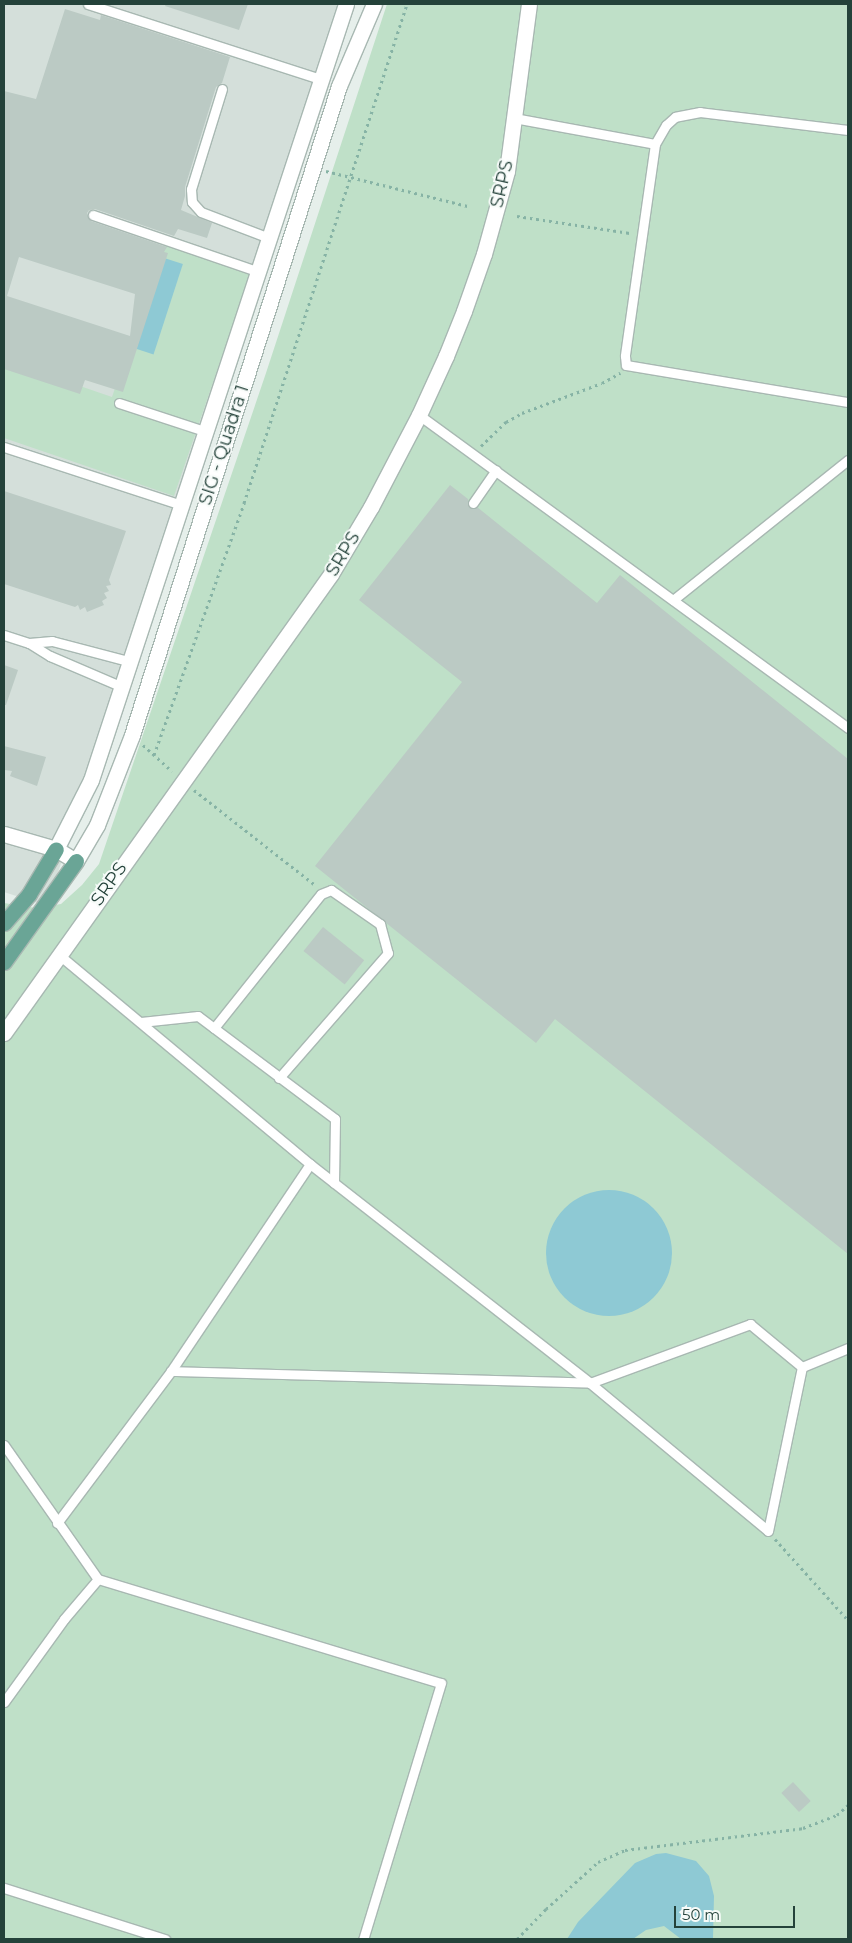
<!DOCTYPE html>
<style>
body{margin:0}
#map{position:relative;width:852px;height:1943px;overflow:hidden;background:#e6efeb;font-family:Montserrat,sans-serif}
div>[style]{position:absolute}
.built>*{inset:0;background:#d4dfda}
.green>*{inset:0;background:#bfe0c8}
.water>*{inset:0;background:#8ec9d4;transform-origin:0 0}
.round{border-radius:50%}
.building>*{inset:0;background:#bbcac4;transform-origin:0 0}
.path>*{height:3px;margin-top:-1.5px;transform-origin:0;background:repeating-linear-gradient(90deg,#86b3a5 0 2.5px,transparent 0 6.5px)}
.roads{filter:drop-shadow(1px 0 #a8b8b2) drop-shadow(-1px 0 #a8b8b2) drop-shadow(0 1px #a8b8b2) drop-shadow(0 -1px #a8b8b2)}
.service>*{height:9px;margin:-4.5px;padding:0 4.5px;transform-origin:4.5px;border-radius:4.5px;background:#fff}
.minor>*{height:15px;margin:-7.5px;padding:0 7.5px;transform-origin:7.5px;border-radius:7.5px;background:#fff}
.secondary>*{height:15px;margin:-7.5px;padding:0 7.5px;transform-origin:7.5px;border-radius:7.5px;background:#fff}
.primary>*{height:15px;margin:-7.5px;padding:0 7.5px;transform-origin:7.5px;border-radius:7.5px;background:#6aa596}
span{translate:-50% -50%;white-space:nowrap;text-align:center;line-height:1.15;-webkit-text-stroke:4px #f7fbf9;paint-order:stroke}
.street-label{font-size:18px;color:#24423a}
.frame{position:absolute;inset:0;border:5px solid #24423a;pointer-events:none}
.scale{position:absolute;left:674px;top:1906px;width:121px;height:22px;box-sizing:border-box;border:2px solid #24423a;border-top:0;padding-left:6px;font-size:15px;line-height:18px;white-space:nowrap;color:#24423a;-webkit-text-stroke:4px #f7fbf9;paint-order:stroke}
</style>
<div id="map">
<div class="built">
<i style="clip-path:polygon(4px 4px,343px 4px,47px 906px,4px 892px)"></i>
</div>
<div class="green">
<i style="clip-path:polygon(387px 4px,848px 4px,848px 1939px,4px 1939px,4px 903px,36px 908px,61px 904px,82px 885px,99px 864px,266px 373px)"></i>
<i style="clip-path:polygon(165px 243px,251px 272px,174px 496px,4px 438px,4px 360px,112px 397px)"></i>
</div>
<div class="water">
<i style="left:161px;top:257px;width:23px;height:95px;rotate:18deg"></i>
<i class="round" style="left:546px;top:1190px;width:126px;height:126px"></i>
<i style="clip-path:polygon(666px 1853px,696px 1861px,709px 1876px,714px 1896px,713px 1939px,681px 1939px,664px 1926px,646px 1930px,633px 1939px,567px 1939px,578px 1922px,635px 1863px,656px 1854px)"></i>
</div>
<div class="building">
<i style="clip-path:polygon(166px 4px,248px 4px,239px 30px,165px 6px)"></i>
<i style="clip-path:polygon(evenodd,65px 9px,100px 20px,101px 15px,230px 57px,222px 83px,216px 87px,185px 187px,185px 196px,181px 210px,212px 223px,207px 238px,178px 229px,174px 236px,95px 209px,89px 210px,87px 213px,91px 221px,167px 247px,164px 252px,168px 253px,123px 392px,85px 380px,80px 394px,4px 369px,4px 91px,36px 99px,65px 9px,19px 257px,135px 294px,130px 336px,7px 296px,19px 257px)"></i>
<i style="clip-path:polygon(450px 485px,468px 499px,469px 508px,477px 507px,597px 603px,620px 575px,848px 759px,848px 1254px,555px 1019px,536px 1043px,315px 866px,462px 682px,359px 600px)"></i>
<i style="clip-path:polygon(4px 491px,126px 531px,109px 580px,111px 585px,106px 586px,109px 591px,104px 593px,107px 598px,102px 601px,104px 605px,87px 612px,85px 607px,80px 610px,78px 605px,75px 607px,4px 584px)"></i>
<i style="clip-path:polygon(4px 665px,18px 670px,6px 705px,4px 705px)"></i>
<i style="clip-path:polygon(4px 746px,46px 757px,37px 786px,10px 776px,12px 771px,4px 770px)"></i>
<i style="left:323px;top:927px;width:53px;height:31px;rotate:39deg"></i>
<i style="left:793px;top:1782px;width:26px;height:16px;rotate:47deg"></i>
</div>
<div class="path">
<i style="left:326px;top:171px;width:149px;rotate:13.9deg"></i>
<i style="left:517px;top:216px;width:114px;rotate:8.6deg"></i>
<i style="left:481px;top:446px;width:35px;rotate:-44deg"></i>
<i style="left:506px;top:422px;width:18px;rotate:-29deg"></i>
<i style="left:522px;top:413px;width:85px;rotate:-20.6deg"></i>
<i style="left:602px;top:383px;width:21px;rotate:-29deg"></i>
<i style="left:143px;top:745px;width:39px;rotate:42deg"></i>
<i style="left:154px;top:755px;width:268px;rotate:-70.3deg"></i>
<i style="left:244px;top:503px;width:525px;rotate:-71.91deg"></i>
<i style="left:194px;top:790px;width:154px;rotate:38.1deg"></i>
<i style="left:775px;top:1539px;width:109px;rotate:48deg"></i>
<i style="left:517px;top:1939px;width:42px;rotate:-46deg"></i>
<i style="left:546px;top:1909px;width:70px;rotate:-42.1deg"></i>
<i style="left:598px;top:1862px;width:30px;rotate:-24deg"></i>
<i style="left:625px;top:1850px;width:179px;rotate:-7deg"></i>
<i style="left:803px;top:1828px;width:36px;rotate:-21deg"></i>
<i style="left:837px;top:1815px;width:15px;rotate:-42deg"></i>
</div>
<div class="roads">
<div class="service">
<i style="left:88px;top:4px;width:244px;rotate:17.9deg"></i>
<i style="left:222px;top:89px;width:105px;rotate:107.2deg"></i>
<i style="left:191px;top:189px;width:13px;rotate:86deg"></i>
<i style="left:192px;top:202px;width:13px;rotate:48deg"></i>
<i style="left:201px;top:212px;width:73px;rotate:20.9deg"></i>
<i style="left:514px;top:118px;width:143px;rotate:10.4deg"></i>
<i style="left:848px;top:130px;width:149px;rotate:-173.1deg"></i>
<i style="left:700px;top:112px;width:25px;rotate:169deg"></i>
<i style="left:675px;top:117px;width:12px;rotate:138deg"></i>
<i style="left:666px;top:125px;width:22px;rotate:120deg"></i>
<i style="left:655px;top:144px;width:214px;rotate:98.1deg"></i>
<i style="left:625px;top:356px;width:9px;rotate:84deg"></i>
<i style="left:626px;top:365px;width:225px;rotate:9.5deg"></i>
<i style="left:93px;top:215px;width:173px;rotate:18.9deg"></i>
<i style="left:119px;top:403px;width:89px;rotate:18.2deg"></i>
<i style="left:419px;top:415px;width:531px;rotate:36.11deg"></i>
<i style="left:4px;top:447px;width:186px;rotate:18.1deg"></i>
<i style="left:473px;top:503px;width:40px;rotate:-55.1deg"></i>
<i style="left:673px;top:600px;width:224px;rotate:-38.7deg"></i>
<i style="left:4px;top:635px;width:26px;rotate:18deg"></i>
<i style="left:29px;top:643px;width:25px;rotate:32deg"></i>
<i style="left:50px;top:656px;width:76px;rotate:23.2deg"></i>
<i style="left:29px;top:643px;width:23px;rotate:-5deg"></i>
<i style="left:52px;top:641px;width:79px;rotate:14.7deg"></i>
<i style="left:141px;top:1022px;width:57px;rotate:-6deg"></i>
<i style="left:198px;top:1016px;width:171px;rotate:36.9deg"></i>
<i style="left:335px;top:1119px;width:64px;rotate:90.9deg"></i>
<i style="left:214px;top:1028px;width:171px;rotate:-51.4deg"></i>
<i style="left:321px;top:894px;width:11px;rotate:-22deg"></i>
<i style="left:331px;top:890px;width:60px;rotate:34.8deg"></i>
<i style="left:380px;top:924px;width:30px;rotate:75deg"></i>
<i style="left:388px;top:953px;width:166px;rotate:131.1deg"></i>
<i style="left:310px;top:1164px;width:355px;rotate:38deg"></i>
<i style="left:590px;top:1383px;width:231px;rotate:39.7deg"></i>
<i style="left:768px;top:1531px;width:167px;rotate:-78.3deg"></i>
<i style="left:802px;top:1367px;width:50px;rotate:-22.4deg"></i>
<i style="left:171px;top:1371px;width:419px;rotate:1.6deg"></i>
<i style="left:590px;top:1383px;width:171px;rotate:-20.2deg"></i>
<i style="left:750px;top:1324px;width:67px;rotate:39.6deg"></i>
<i style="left:4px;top:1445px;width:164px;rotate:55deg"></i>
<i style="left:98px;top:1579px;width:358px;rotate:16.9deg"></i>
<i style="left:441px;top:1683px;width:268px;rotate:106.9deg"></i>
<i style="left:57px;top:1523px;width:190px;rotate:-53.1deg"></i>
<i style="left:171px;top:1371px;width:249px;rotate:-56.1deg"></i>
<i style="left:310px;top:1164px;width:327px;rotate:-140.2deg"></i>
<i style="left:4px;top:1702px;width:102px;rotate:-54.1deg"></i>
<i style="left:64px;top:1619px;width:52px;rotate:-49.6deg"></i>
<i style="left:4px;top:1888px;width:169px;rotate:17.6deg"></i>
</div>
<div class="minor">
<i style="left:4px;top:834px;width:54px;rotate:16.1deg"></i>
<i style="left:56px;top:849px;width:23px;rotate:31deg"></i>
<i style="left:76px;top:861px;width:42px;rotate:-59.7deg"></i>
<i style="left:97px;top:825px;width:97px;rotate:-68.7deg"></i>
<i style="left:132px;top:735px;width:681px;rotate:-72.31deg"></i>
<i style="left:339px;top:86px;width:89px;rotate:-66.9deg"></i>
<i style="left:56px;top:849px;width:77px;rotate:-63.1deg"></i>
<i style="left:91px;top:780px;width:817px;rotate:-71.81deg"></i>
</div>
<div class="secondary">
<i style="left:4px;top:1033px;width:564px;rotate:-54.53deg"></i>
<i style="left:331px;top:574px;width:78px;rotate:-59.2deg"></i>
<i style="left:371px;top:507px;width:104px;rotate:-62.4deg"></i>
<i style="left:419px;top:415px;width:65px;rotate:-65.4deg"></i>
<i style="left:446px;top:356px;width:48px;rotate:-68.2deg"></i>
<i style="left:464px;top:311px;width:60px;rotate:-70.7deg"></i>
<i style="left:484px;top:254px;width:86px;rotate:-74.5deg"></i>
<i style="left:507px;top:171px;width:168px;rotate:-82.5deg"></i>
</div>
<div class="primary">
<i style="left:4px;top:923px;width:38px;rotate:-49deg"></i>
<i style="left:29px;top:894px;width:52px;rotate:-59deg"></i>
<i style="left:4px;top:962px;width:124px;rotate:-54.5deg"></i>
</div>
</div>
<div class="street-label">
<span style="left:502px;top:184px;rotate:-77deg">SRPS</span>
<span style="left:224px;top:445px;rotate:-72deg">SIG - Quadra 1</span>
<span style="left:343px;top:554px;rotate:-59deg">SRPS</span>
<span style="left:109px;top:884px;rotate:-55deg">SRPS</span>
</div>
<div class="frame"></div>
<div class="scale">50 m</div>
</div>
